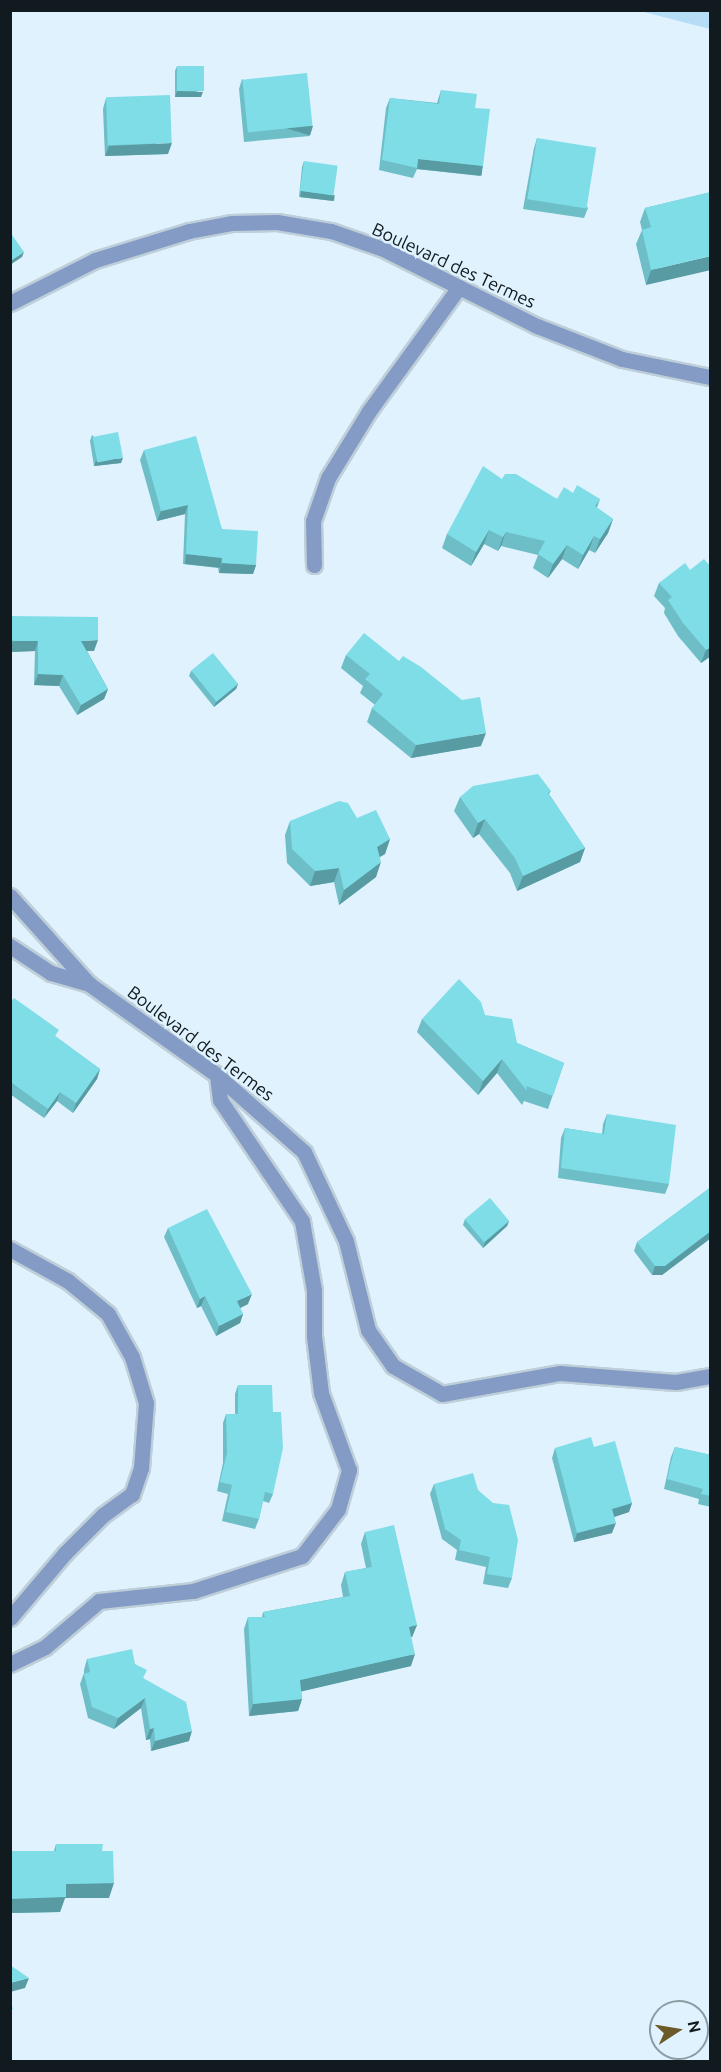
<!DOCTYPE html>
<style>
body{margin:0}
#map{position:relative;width:721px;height:2072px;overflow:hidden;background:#dff2fd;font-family:Ubuntu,sans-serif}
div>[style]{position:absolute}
.green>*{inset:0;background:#b5def6}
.roads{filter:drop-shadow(2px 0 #becfd9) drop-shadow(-2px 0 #becfd9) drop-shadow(0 2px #becfd9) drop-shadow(0 -2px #becfd9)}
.minor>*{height:15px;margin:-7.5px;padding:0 7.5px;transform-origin:7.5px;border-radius:7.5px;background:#849cc5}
.tertiary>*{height:15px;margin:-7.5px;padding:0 7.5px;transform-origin:7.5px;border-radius:7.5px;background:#849cc5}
.wall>*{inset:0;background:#6dbec7}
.shaded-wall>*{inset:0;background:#599ba2;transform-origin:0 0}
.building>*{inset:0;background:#7fdde7;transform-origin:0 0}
span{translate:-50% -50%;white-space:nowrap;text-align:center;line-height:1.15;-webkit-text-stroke:5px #dff2fd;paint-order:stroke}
.street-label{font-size:18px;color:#111a1e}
.frame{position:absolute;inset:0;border:12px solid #111a1e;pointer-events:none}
.north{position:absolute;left:649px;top:2000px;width:60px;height:60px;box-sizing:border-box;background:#dff2fd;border:2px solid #8d9ca4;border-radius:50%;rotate:78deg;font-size:16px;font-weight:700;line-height:24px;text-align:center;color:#111a1e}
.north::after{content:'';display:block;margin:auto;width:21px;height:27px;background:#6c5b29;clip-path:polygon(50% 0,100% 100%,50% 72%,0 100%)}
</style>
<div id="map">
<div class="green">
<i style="clip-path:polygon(640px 11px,710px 11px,710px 29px)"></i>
</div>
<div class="roads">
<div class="minor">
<i style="left:314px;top:565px;width:44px;rotate:-91.3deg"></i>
<i style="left:313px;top:521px;width:46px;rotate:-70.8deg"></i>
<i style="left:328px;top:478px;width:79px;rotate:-58.5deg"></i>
<i style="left:369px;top:411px;width:153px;rotate:-54deg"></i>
<i style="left:10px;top:946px;width:49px;rotate:33.4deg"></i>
<i style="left:51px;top:973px;width:40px;rotate:16deg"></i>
<i style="left:10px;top:1249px;width:66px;rotate:28.9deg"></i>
<i style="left:68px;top:1281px;width:52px;rotate:39.5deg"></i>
<i style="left:108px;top:1314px;width:49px;rotate:60.8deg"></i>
<i style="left:132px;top:1357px;width:48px;rotate:73.1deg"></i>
<i style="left:146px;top:1403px;width:65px;rotate:94.4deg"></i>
<i style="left:141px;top:1468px;width:28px;rotate:109deg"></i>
<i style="left:132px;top:1494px;width:36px;rotate:144deg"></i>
<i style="left:103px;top:1515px;width:54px;rotate:135deg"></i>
<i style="left:65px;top:1553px;width:85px;rotate:130.2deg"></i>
<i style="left:10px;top:1664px;width:39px;rotate:-26deg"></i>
<i style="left:45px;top:1647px;width:71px;rotate:-40.4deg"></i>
<i style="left:99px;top:1601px;width:95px;rotate:-6.1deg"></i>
<i style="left:193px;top:1591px;width:114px;rotate:-17.8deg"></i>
<i style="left:302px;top:1556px;width:59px;rotate:-52.5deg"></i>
<i style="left:338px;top:1509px;width:41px;rotate:-74.2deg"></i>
<i style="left:349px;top:1470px;width:82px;rotate:-110deg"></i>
<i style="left:321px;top:1393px;width:57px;rotate:-97deg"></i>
<i style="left:314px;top:1336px;width:46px;rotate:-90deg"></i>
<i style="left:314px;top:1290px;width:70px;rotate:-99.9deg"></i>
<i style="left:302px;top:1221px;width:146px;rotate:-124.1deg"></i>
<i style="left:220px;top:1100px;width:25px;rotate:-97deg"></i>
</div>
<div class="tertiary">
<i style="left:10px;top:303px;width:95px;rotate:-26.8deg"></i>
<i style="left:95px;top:260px;width:98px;rotate:-17.1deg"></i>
<i style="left:189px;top:231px;width:44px;rotate:-10.5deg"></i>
<i style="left:232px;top:223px;width:45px;rotate:-1.3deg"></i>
<i style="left:277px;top:222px;width:55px;rotate:9.5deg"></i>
<i style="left:331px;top:231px;width:55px;rotate:19.1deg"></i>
<i style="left:383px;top:249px;width:172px;rotate:26.6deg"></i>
<i style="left:537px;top:326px;width:91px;rotate:21.2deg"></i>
<i style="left:622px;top:359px;width:90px;rotate:11.6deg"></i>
<i style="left:10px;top:896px;width:118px;rotate:48.1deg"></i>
<i style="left:89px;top:984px;width:157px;rotate:35.4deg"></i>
<i style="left:217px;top:1075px;width:116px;rotate:41.5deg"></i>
<i style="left:304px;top:1152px;width:98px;rotate:64.7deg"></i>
<i style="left:346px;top:1241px;width:92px;rotate:76.1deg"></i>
<i style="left:368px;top:1330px;width:44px;rotate:55.2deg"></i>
<i style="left:393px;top:1366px;width:56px;rotate:29.7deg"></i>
<i style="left:442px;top:1394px;width:120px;rotate:-10.1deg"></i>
<i style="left:560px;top:1373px;width:116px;rotate:4.4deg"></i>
<i style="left:676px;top:1382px;width:35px;rotate:-10deg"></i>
</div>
</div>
<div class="wall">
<i style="clip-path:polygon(177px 66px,201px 97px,175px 97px,175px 71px)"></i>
<i style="clip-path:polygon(242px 79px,310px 136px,244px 142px,239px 89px)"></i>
<i style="clip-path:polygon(441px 90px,475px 108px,483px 166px,480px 176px,417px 169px,413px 178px,379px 170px,386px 108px,390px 98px,437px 103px)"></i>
<i style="clip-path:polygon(106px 98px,168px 154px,105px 156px,103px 109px)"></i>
<i style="clip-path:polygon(537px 138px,588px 208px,584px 218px,523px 209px,534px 148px)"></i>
<i style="clip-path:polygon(304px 161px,333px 201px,299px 197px,302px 167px)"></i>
<i style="clip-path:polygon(711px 192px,646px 285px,636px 244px,642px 230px,640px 222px,645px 208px)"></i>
<i style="clip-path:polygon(92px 435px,121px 463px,94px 466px,90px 441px)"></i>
<i style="clip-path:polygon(144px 450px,222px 529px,256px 565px,253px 574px,219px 573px,218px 568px,183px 564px,185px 514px,157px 521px,140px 460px)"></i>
<i style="clip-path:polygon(502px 479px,557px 499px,573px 493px,600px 499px,597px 508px,613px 519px,608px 533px,595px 553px,589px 550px,578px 569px,562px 559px,548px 578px,533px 568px,538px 555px,501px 546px,498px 551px,484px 544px,471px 566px,442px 548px,447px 534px)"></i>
<i style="clip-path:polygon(711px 567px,711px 656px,701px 663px,678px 636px,664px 613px,665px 608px,654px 596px,659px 583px,690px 570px)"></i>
<i style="clip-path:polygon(10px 616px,94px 651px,87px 651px,108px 689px,104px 699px,77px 715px,59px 686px,34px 685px,35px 651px,10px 652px)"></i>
<i style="clip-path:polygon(346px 655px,399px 661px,481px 746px,411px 758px,367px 722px,372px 708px,375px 705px,360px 693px,363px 686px,341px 668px)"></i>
<i style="clip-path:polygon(191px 671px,238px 684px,236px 689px,214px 707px,189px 676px)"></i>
<i style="clip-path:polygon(551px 791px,549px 794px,585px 848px,580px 862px,517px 891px,510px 873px,479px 834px,473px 838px,454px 811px,460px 797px)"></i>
<i style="clip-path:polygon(357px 818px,390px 839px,385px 854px,380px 857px,376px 877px,339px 905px,334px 882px,310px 886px,287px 863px,285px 835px,290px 821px)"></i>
<i style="clip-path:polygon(10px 1003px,100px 1069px,97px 1079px,73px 1113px,57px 1101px,44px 1118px,10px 1094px)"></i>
<i style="clip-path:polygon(485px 1015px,517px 1043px,564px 1063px,548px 1109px,524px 1101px,522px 1105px,497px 1073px,478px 1095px,417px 1032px,422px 1019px)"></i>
<i style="clip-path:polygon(607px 1114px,669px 1184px,665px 1194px,558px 1178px,561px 1138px,565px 1128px,602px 1134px,603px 1124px)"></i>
<i style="clip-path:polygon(711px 1187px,711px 1238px,662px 1275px,652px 1275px,634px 1251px,637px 1242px)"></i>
<i style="clip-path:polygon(465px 1219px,509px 1221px,507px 1226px,483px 1248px,463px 1225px)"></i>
<i style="clip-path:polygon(168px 1228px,248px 1304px,240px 1308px,243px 1314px,240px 1323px,216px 1336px,201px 1306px,197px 1308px,164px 1237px)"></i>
<i style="clip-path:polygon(238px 1385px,273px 1494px,269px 1503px,263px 1501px,259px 1519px,255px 1529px,222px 1521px,228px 1494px,217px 1491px,223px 1463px,223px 1423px,226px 1414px,235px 1414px,235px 1394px)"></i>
<i style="clip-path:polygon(594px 1447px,632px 1503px,629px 1512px,614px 1517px,612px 1533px,574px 1542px,552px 1458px,555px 1448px)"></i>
<i style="clip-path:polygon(675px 1447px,711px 1455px,711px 1507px,698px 1504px,699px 1499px,664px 1489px,671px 1457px)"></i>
<i style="clip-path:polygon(434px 1484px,478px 1490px,512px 1578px,508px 1588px,483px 1584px,486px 1567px,455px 1560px,457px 1550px,442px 1539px,430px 1494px)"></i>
<i style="clip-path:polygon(365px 1532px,417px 1625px,412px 1637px,411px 1637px,411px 1666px,301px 1691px,302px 1699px,298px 1711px,249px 1716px,244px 1629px,248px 1617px,262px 1617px,263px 1612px,343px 1597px,341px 1585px,345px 1572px,366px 1568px,361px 1544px)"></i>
<i style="clip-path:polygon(87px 1659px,135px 1664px,144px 1679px,189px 1741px,151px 1751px,150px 1739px,146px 1740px,141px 1708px,114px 1729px,88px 1718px,80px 1684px,84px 1673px,84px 1670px)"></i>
<i style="clip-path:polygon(56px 1844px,102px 1851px,109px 1898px,65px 1898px,60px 1912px,10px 1913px,10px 1854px,12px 1851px,54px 1851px)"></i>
</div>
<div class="shaded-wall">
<i style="clip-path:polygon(177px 91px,203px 92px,201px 97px,175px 97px)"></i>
<i style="left:313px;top:126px;width:10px;height:66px;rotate:107deg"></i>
<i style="clip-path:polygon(172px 143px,168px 154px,105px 156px,109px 146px)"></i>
<i style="left:418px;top:159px;width:65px;height:10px;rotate:6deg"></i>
<i style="left:301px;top:191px;width:34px;height:6px;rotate:7deg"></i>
<i style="clip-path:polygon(24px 252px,22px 257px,10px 265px,10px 261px)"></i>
<i style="clip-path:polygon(711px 256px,711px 270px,646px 285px,651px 270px)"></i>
<i style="clip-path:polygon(123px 458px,121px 463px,94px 466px,96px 461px)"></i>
<i style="clip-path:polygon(188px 505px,185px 514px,157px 521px,161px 511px)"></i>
<i style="clip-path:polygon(613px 519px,608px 533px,595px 553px,600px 539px)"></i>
<i style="clip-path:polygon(489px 530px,484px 544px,471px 566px,476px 552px)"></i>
<i style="clip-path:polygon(506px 532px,501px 546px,498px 551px,503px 537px)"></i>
<i style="clip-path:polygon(594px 536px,589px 550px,578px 569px,583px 555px)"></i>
<i style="clip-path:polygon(567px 545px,562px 559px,548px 578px,553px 564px)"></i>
<i style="left:186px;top:554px;width:36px;height:10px;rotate:6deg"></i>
<i style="clip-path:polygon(222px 563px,256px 565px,253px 574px,219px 573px)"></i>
<i style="clip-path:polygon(98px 640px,94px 651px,77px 651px,81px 641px)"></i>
<i style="clip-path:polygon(13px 641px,38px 641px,35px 651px,10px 652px,10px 647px)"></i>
<i style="clip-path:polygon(711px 647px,711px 656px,701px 663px,706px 650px)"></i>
<i style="clip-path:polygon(38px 674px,63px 675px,59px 686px,34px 685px)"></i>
<i style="clip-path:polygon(238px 684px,236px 689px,214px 707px,216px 702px)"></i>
<i style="clip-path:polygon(108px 689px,104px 699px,77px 715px,81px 705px)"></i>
<i style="clip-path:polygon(486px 733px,481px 746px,411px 758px,416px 745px)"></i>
<i style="clip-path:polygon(485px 819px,479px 834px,473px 838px,478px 823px)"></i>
<i style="clip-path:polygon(390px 839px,385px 854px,371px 862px,377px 847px)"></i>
<i style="clip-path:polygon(585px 848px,580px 862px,517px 891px,523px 876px)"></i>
<i style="clip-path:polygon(381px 862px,376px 877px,339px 905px,344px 890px)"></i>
<i style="clip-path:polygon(339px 868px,334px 882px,310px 886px,315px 871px)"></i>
<i style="clip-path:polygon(502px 1059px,497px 1073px,478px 1095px,483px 1081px)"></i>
<i style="clip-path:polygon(100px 1069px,97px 1079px,73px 1113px,76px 1103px)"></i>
<i style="clip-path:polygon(60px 1092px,57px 1101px,44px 1118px,48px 1109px)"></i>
<i style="clip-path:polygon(509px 1221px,507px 1226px,483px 1248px,485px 1242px)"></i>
<i style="clip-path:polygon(711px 1231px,711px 1238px,662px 1275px,652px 1275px,655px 1266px)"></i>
<i style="clip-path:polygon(252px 1294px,248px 1304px,234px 1311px,237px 1301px)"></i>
<i style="clip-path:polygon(205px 1296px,201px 1306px,197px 1308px,200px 1299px)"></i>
<i style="clip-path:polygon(243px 1314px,240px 1323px,216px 1336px,219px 1326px)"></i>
<i style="clip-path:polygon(632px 1503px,629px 1512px,608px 1519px,612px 1509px)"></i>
<i style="clip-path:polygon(616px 1523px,612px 1533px,574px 1542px,577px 1533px)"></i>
<i style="clip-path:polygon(417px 1625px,412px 1637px,404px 1639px,409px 1627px)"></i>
<i style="clip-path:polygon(415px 1654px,411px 1666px,295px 1693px,300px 1680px)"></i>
<i style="clip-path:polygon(145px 1698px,141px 1708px,114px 1729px,118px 1718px)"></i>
<i style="clip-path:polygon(302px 1699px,298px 1711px,249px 1716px,253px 1704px)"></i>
<i style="clip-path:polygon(154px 1728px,150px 1739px,146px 1740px,150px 1729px)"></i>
<i style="clip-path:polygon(192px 1731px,189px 1741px,151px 1751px,155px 1741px)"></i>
<i style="clip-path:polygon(114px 1883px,109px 1898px,65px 1898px,60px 1912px,10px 1913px,10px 1899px,66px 1884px)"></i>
<i style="clip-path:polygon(29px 1978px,25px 1988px,10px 1992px,10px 1983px)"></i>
</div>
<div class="building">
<i style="left:177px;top:66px;width:27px;height:25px"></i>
<i style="left:307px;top:73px;width:53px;height:65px;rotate:84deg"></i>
<i style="clip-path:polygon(441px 90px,477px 94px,475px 108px,490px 109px,483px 166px,418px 159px,417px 168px,382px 160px,390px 98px,439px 104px)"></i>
<i style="left:170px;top:95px;width:48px;height:64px;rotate:88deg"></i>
<i style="left:537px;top:138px;width:60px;height:62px;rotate:9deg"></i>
<i style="left:304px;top:161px;width:34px;height:30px;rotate:8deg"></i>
<i style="clip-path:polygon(711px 192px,711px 256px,651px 270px,642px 230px,651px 227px,645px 208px)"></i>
<i style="clip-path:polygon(10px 232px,24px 252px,10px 261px)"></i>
<i style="left:118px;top:432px;width:26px;height:26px;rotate:79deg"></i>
<i style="clip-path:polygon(196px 436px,222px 529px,258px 531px,256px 565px,222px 563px,222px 558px,186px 554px,188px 505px,161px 511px,144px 450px)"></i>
<i style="clip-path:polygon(483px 466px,502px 479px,505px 474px,516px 474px,557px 499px,564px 487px,573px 493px,577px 485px,600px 499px,595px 506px,613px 519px,600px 539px,594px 536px,583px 555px,567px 545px,553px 564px,538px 554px,545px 541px,506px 532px,503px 537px,489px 530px,476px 552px,447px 534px)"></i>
<i style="clip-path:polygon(704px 559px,711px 567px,711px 647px,706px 650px,683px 623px,668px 600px,672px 597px,659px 583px,685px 563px,690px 570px)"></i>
<i style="clip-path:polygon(10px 616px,98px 617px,98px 640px,81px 641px,108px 689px,81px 705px,63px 675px,38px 674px,38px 641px,13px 641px,10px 637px)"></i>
<i style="clip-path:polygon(364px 633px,399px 661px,403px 656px,421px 667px,462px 700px,480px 697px,486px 733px,416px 745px,372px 708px,383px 694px,365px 679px,370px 674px,346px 655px)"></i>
<i style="left:213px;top:653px;width:40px;height:28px;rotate:51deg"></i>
<i style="clip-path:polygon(538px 774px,551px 791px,548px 793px,585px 848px,523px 876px,515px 858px,485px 819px,478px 823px,460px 797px,473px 786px)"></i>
<i style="clip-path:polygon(339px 801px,348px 803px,357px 818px,376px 810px,390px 839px,377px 847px,381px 862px,344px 890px,339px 868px,315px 871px,292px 849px,290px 821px)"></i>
<i style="clip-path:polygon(459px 979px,481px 1002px,485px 1015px,512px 1019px,517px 1043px,564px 1063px,553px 1096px,526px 1086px,527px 1091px,502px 1059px,483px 1081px,422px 1019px)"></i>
<i style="clip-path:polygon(14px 998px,59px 1030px,55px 1036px,100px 1069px,76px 1103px,60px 1092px,48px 1109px,12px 1083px,10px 1085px,10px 1003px)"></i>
<i style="clip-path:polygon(607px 1114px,676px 1125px,669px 1184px,561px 1168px,565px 1128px,604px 1134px)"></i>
<i style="clip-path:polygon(711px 1187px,711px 1231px,665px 1266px,655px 1266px,637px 1242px)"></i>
<i style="left:490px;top:1198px;width:30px;height:33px;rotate:50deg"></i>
<i style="clip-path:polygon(207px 1209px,252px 1294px,237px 1301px,243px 1314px,219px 1326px,205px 1296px,200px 1299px,168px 1228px)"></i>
<i style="clip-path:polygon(238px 1385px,272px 1385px,273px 1412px,281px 1412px,283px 1448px,273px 1494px,265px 1492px,259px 1519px,226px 1512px,232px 1485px,220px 1482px,227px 1453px,226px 1414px,238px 1414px)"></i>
<i style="clip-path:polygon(591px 1437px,594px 1447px,615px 1441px,632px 1503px,612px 1509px,616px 1523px,577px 1533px,555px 1448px)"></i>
<i style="clip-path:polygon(675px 1447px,711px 1455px,711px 1496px,701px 1494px,703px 1489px,667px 1479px)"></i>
<i style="clip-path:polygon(473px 1473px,478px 1490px,493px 1503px,509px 1505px,518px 1540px,512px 1578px,487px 1574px,490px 1557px,459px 1550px,461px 1540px,445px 1529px,434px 1484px)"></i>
<i style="clip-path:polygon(394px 1525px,417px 1625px,409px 1627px,415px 1654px,300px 1680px,302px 1699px,253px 1704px,248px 1617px,265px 1617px,263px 1612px,350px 1596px,345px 1572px,372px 1567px,365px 1532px)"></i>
<i style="clip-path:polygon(132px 1649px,135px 1664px,147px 1670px,143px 1678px,186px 1702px,192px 1731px,155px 1741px,154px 1728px,150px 1729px,145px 1698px,118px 1718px,92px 1707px,84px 1674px,90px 1672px,87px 1659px)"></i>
<i style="clip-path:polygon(56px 1844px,103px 1844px,102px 1851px,113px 1851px,114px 1883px,66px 1884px,66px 1897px,10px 1899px,12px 1851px,56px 1851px)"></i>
<i style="clip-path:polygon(10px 1965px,29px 1978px,10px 1983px)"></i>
<i style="clip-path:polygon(10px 2000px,13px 2009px,10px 2010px)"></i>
</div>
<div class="street-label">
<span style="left:454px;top:265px;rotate:25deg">Boulevard des Termes</span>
<span style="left:201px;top:1043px;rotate:37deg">Boulevard des Termes</span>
</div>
<div class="frame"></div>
<div class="north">N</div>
</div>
